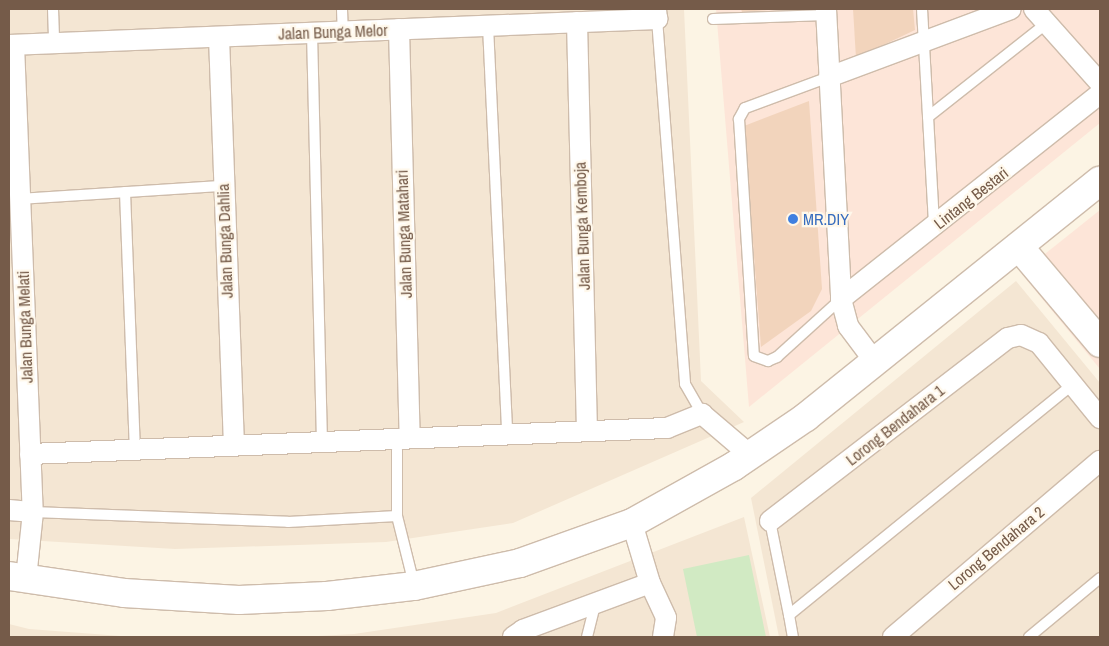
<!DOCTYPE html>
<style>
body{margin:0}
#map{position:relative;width:1109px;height:646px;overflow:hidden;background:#fcf4e4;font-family:"Archivo Narrow",sans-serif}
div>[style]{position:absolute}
.residential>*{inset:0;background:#f4e6d3}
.commercial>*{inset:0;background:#fde5d8}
.green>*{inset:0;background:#d1eac3}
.building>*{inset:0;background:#f2d4bc}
.roads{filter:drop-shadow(1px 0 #cebcab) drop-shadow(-1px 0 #cebcab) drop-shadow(0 1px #cebcab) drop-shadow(0 -1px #cebcab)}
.lane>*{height:10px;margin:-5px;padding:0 5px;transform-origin:5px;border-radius:5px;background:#fff}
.street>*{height:20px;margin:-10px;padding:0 10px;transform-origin:10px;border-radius:10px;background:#fff}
.secondary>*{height:28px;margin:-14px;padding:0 14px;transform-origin:14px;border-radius:14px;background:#fff}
.dots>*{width:14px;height:14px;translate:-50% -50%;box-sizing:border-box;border:2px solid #fff8eb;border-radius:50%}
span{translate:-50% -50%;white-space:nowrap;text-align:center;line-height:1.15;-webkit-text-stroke:4.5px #fff8eb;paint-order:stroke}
.street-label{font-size:16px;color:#755b49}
.shop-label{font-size:16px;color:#366cbe}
.left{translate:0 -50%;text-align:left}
.frame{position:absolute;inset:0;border:10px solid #755b49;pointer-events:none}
</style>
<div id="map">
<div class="residential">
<i style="clip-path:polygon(9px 9px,684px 9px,701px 381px,744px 422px,513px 523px,386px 542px,175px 549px,9px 539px)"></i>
<i style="clip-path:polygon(1016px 281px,1100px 383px,1100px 637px,779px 637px,751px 498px)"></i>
<i style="clip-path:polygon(744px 517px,770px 637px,300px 637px,354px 634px,496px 613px)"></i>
<i style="clip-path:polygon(9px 624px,29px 629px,134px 637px,9px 637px)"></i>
</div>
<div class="commercial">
<i style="clip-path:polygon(716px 9px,1100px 9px,1100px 123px,749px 407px)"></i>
<i style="clip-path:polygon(1100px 210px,1100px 369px,1021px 273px)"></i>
</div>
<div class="green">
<i style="clip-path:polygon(749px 555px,766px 637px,697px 637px,683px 569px)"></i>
</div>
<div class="building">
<i style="clip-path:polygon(741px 9px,768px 9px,768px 10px,742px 12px)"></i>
<i style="clip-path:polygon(853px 9px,913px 9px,915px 30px,856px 58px)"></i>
<i style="clip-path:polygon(809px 101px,822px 289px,811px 311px,761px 347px,744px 126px)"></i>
</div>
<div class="roads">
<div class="lane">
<i style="left:53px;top:9px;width:34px;rotate:88deg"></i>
<i style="left:342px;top:9px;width:23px;rotate:88deg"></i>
<i style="left:922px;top:9px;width:216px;rotate:86.8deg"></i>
<i style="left:657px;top:19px;width:366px;rotate:85.6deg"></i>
<i style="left:685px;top:384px;width:34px;rotate:60deg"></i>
<i style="left:713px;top:19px;width:113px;rotate:-2deg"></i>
<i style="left:488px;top:26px;width:409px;rotate:87.3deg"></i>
<i style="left:312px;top:33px;width:409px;rotate:88.6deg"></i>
<i style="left:829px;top:77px;width:90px;rotate:159.7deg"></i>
<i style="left:745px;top:108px;width:13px;rotate:119deg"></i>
<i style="left:739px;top:119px;width:237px;rotate:86.4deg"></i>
<i style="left:754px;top:356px;width:15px;rotate:20deg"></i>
<i style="left:768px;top:361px;width:10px;rotate:-24deg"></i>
<i style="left:777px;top:357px;width:86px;rotate:-42.2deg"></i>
<i style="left:928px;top:117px;width:152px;rotate:-38.3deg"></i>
<i style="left:125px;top:192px;width:257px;rotate:87.8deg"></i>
<i style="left:20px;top:199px;width:203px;rotate:-3.7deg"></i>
<i style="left:397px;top:450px;width:66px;rotate:90deg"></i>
<i style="left:397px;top:516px;width:70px;rotate:76deg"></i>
<i style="left:33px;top:512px;width:255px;rotate:2.2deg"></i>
<i style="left:288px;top:522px;width:109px;rotate:-3.2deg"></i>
<i style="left:770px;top:521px;width:96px;rotate:78.6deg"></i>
<i style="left:789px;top:615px;width:366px;rotate:-39.1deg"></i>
<i style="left:789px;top:615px;width:22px;rotate:80deg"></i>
<i style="left:587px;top:637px;width:32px;rotate:-76deg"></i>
<i style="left:1029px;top:637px;width:92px;rotate:-39.7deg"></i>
</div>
<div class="street">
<i style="left:826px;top:9px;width:290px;rotate:87deg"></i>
<i style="left:841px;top:299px;width:28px;rotate:75deg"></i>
<i style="left:848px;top:326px;width:45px;rotate:53.1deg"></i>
<i style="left:1034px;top:9px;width:99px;rotate:48.3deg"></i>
<i style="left:577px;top:22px;width:409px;rotate:88.6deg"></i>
<i style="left:399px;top:29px;width:409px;rotate:88.5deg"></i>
<i style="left:219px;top:37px;width:408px;rotate:87.9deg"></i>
<i style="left:9px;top:45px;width:649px;rotate:-2.3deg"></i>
<i style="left:657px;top:19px;width:10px;rotate:-96deg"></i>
<i style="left:14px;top:45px;width:467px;rotate:87.7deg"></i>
<i style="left:33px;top:512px;width:67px;rotate:96deg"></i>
<i style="left:829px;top:77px;width:194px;rotate:-20.5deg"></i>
<i style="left:841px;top:299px;width:330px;rotate:-38.4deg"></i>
<i style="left:30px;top:454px;width:638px;rotate:-2.34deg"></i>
<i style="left:667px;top:428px;width:38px;rotate:-22deg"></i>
<i style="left:702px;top:414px;width:63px;rotate:40.5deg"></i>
<i style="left:9px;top:510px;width:24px;rotate:5deg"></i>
<i style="left:770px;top:521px;width:300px;rotate:-37.6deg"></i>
<i style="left:1008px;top:338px;width:13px;rotate:-13deg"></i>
<i style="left:1021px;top:335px;width:20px;rotate:24deg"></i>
<i style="left:1039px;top:343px;width:97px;rotate:50.9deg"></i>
<i style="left:632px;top:523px;width:63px;rotate:73.3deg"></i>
<i style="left:650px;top:583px;width:38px;rotate:65deg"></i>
<i style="left:666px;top:618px;width:19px;rotate:99deg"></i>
<i style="left:513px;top:637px;width:12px;rotate:-35deg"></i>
<i style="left:523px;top:630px;width:135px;rotate:-20.3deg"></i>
<i style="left:893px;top:637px;width:272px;rotate:-40.4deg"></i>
</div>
<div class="secondary">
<i style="left:1020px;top:248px;width:124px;rotate:49.9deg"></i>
<i style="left:9px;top:576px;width:116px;rotate:8.4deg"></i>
<i style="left:124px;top:593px;width:115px;rotate:3.5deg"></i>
<i style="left:239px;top:600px;width:88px;rotate:-2.6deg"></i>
<i style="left:327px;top:596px;width:88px;rotate:-6.6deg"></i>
<i style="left:414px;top:586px;width:108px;rotate:-12.2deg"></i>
<i style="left:520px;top:563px;width:119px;rotate:-19.7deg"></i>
<i style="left:632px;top:523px;width:117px;rotate:-29.2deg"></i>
<i style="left:734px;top:466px;width:87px;rotate:-34.2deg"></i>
<i style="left:806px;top:417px;width:377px;rotate:-38.8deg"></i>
</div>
</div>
<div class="dots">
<i style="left:793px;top:219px;background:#3f7fe0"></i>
</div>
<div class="street-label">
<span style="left:333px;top:32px;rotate:-2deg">Jalan Bunga Melor</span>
<span style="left:971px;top:198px;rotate:-38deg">Lintang Bestari</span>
<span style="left:582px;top:226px;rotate:-92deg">Jalan Bunga Kemboja</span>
<span style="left:404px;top:234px;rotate:-92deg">Jalan Bunga Matahari</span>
<span style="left:225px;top:241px;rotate:-92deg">Jalan Bunga Dahlia</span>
<span style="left:25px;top:327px;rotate:-92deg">Jalan Bunga Melati</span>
<span style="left:895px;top:425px;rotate:-38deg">Lorong Bendahara 1</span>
<span style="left:996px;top:548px;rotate:-40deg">Lorong Bendahara 2</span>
</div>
<div class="shop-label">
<span class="left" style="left:803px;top:219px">MR.DIY</span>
</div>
<div class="frame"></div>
</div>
